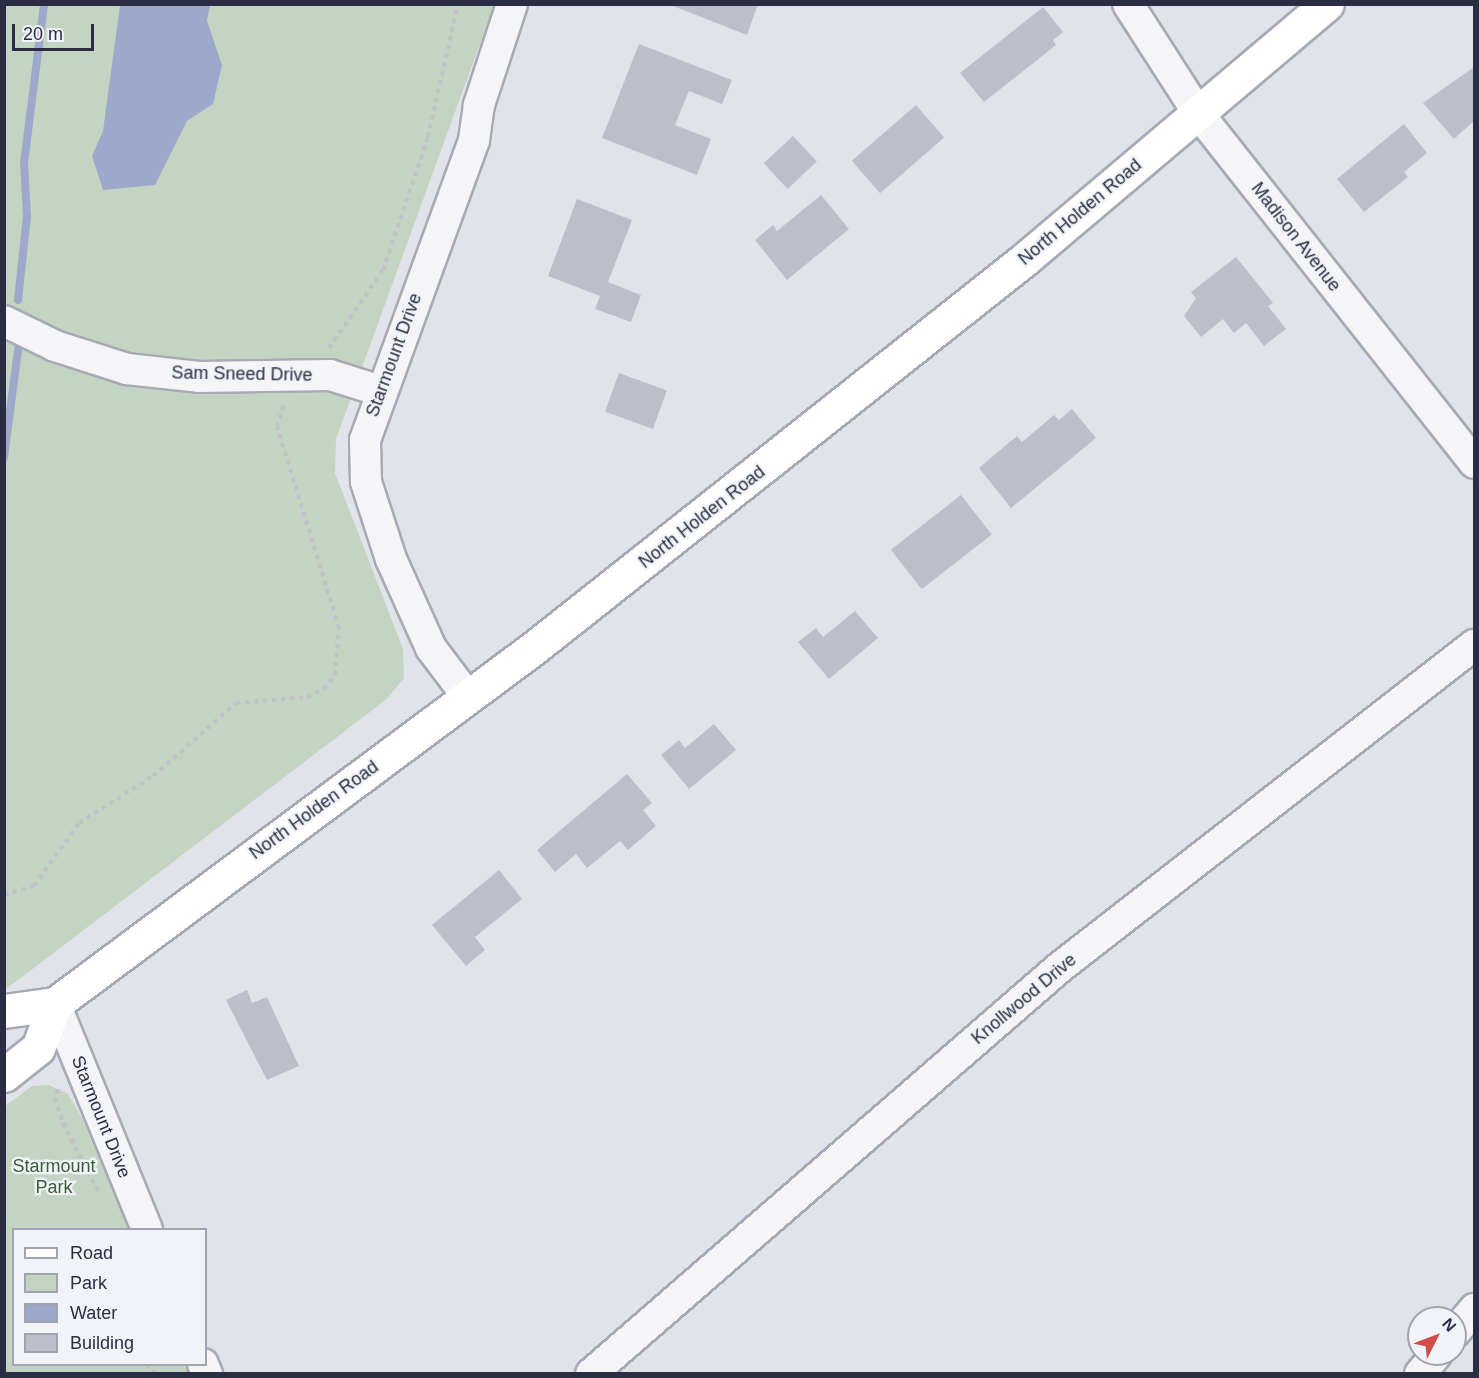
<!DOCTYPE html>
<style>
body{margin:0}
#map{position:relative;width:1479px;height:1378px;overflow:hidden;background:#e2e3ea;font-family:Helvetica,sans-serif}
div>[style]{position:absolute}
.green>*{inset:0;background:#c3d4c3}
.water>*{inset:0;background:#9ca9cb}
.stream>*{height:8px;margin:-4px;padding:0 4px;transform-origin:4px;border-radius:4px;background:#9ca9cb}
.building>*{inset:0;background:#bcbeca;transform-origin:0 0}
.path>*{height:4px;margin-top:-2px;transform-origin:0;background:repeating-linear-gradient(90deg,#c0c1c9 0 4.5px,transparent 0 9px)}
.roads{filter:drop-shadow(2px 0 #a7a9b5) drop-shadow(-2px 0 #a7a9b5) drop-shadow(0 2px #a7a9b5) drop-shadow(0 -2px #a7a9b5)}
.minor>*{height:30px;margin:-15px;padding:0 15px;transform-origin:15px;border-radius:15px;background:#f5f5f8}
.secondary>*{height:33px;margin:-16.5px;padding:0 16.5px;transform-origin:16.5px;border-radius:16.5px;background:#fff}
span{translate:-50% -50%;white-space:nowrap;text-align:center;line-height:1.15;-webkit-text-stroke:4.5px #f1f3f8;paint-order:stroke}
.street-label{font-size:18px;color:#2a2d43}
.park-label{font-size:18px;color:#375e38}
.frame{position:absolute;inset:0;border:6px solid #2a2d43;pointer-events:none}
.legend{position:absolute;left:12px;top:1228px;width:195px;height:138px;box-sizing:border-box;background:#f1f3f8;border:2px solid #a1a4b0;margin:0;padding:8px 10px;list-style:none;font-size:18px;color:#2a2d43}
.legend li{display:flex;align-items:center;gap:12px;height:30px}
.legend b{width:30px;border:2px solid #a1a4b0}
.north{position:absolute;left:1407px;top:1306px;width:60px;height:60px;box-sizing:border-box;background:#f1f3f8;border:2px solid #a1a4b0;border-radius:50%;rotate:48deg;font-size:16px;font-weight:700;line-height:24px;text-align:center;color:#2a2d43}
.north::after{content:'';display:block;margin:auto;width:21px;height:27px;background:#d04e46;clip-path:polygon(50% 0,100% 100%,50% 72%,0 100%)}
.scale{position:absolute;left:12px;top:24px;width:82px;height:27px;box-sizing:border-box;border:3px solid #2a2d43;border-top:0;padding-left:8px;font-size:18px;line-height:21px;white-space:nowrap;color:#2a2d43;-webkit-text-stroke:4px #f1f3f8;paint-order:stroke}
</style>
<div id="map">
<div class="green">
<i style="clip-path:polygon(5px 5px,494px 5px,336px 439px,335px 473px,403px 649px,404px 678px,387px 699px,5px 990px)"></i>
<i style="clip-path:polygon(49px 1085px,68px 1094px,82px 1118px,129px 1229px,14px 1230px,14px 1364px,185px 1365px,189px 1373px,5px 1373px,5px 1106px,32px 1086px)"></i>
</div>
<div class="water">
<i style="clip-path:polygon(120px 5px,210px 5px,207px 21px,222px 65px,213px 104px,187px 121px,155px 185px,103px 190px,92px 156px,103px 131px)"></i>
</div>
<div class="stream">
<i style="left:18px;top:300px;width:84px;rotate:-83.9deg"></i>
<i style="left:27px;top:216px;width:53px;rotate:-93.2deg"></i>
<i style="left:24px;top:163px;width:160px;rotate:-82.8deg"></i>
<i style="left:4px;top:457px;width:115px;rotate:-82.5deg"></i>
</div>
<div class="building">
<i style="clip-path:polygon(668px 4px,758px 4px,747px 35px)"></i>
<i style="clip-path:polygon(1043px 7px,1063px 32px,1053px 40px,1056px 45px,984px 102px,960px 73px)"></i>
<i style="clip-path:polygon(639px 44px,732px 80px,722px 104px,689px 91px,675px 125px,711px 139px,697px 175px,602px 138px)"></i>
<i style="clip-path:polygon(1474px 67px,1474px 121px,1454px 139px,1423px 103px)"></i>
<i style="left:916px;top:105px;width:43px;height:85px;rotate:49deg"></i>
<i style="clip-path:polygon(1404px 124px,1427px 153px,1404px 172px,1408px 177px,1364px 212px,1337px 179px)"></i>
<i style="left:793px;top:136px;width:35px;height:40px;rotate:47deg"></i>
<i style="clip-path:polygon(821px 195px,849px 229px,787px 280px,755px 240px,773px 225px,777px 231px)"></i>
<i style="clip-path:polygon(577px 199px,632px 220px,608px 282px,641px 295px,631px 322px,595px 309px,600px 296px,548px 276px)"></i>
<i style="clip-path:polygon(1236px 257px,1273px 303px,1268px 306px,1286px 329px,1264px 346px,1246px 323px,1234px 333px,1223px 319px,1201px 337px,1184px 316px,1196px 298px,1191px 292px)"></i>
<i style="left:619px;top:373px;width:51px;height:41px;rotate:20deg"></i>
<i style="clip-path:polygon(1072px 409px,1096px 438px,1011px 508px,979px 468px,1017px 436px,1022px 442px,1054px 415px,1059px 420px)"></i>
<i style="left:961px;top:495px;width:50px;height:89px;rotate:52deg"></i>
<i style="clip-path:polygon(855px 611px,878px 638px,829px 679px,798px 642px,816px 628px,823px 637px)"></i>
<i style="clip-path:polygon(714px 724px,736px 750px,689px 789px,661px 755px,679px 740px,685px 748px)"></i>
<i style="clip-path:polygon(627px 774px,652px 803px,643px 810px,656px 826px,628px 850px,620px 841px,587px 868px,576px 854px,555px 872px,537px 850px)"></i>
<i style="clip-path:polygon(499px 870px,522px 899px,475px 937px,485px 950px,466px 966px,432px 925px)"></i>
<i style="clip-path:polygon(247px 990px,252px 1003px,267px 997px,299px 1066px,267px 1080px,226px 1000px)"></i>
</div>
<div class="path">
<i style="left:329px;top:348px;width:95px;rotate:-55.3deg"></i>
<i style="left:383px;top:270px;width:140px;rotate:-71.3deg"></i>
<i style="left:428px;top:137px;width:136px;rotate:-77.3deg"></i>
<i style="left:4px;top:895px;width:31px;rotate:-17deg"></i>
<i style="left:34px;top:886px;width:77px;rotate:-54.5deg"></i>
<i style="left:79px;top:823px;width:88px;rotate:-32.4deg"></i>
<i style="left:153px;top:776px;width:111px;rotate:-41.3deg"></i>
<i style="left:236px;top:703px;width:71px;rotate:-4.8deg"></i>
<i style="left:307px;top:697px;width:19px;rotate:-25deg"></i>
<i style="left:324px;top:689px;width:18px;rotate:-52deg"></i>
<i style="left:335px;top:675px;width:47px;rotate:-85.1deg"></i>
<i style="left:339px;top:628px;width:210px;rotate:-107.1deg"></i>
<i style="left:277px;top:427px;width:24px;rotate:-73deg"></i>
<i style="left:58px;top:1089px;width:9px;rotate:108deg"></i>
<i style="left:55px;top:1098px;width:26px;rotate:72deg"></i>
<i style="left:63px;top:1123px;width:79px;rotate:62.8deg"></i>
<i style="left:146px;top:1364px;width:13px;rotate:48deg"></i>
</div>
<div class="roads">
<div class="minor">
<i style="left:1128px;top:4px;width:130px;rotate:57.3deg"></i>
<i style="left:1198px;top:113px;width:446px;rotate:51.7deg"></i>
<i style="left:4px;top:321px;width:57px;rotate:26.1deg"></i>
<i style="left:55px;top:346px;width:76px;rotate:17.7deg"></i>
<i style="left:127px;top:369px;width:72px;rotate:6.3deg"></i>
<i style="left:199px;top:377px;width:131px;rotate:-0.9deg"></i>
<i style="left:330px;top:375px;width:50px;rotate:17.4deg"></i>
<i style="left:468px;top:697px;width:61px;rotate:-127.1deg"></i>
<i style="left:431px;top:648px;width:98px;rotate:-114.2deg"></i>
<i style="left:391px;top:559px;width:81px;rotate:-108deg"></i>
<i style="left:366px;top:482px;width:42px;rotate:-91.4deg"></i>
<i style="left:365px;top:440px;width:319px;rotate:-70deg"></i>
<i style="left:474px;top:140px;width:35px;rotate:-82deg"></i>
<i style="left:479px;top:105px;width:106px;rotate:-71.9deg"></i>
<i style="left:55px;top:1004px;width:244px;rotate:67.8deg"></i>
<i style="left:1455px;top:1332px;width:30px;rotate:-50deg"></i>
<i style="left:203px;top:1364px;width:11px;rotate:68deg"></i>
<i style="left:591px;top:1374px;width:620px;rotate:-40.94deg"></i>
<i style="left:1059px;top:968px;width:526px;rotate:-37.89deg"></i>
<i style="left:1420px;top:1374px;width:26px;rotate:-50deg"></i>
</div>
<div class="secondary">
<i style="left:4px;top:1011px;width:51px;rotate:-7.8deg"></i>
<i style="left:55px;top:1004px;width:598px;rotate:-36.64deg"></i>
<i style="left:535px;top:647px;width:625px;rotate:-38.37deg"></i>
<i style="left:1025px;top:259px;width:395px;rotate:-40.2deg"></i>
<i style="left:4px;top:1075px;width:43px;rotate:-38.5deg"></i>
<i style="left:38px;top:1048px;width:47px;rotate:-68.9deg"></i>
</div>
</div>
<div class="street-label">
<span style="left:1080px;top:212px;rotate:-40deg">North Holden Road</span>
<span style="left:1296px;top:237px;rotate:52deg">Madison Avenue</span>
<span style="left:394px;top:355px;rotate:-70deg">Starmount Drive</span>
<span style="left:242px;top:374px;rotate:1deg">Sam Sneed Drive</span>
<span style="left:702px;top:517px;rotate:-38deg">North Holden Road</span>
<span style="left:314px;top:810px;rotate:-36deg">North Holden Road</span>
<span style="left:1024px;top:999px;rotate:-40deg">Knollwood Drive</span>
<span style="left:101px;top:1117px;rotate:68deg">Starmount Drive</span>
</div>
<div class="park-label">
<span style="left:54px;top:1177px">Starmount<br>Park</span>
</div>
<div class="frame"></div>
<ul class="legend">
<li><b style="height:8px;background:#fff"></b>Road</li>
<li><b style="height:16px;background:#c3d4c3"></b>Park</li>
<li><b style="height:16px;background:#9ca9cb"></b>Water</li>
<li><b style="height:16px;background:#bcbeca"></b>Building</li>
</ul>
<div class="north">N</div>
<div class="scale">20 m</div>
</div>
